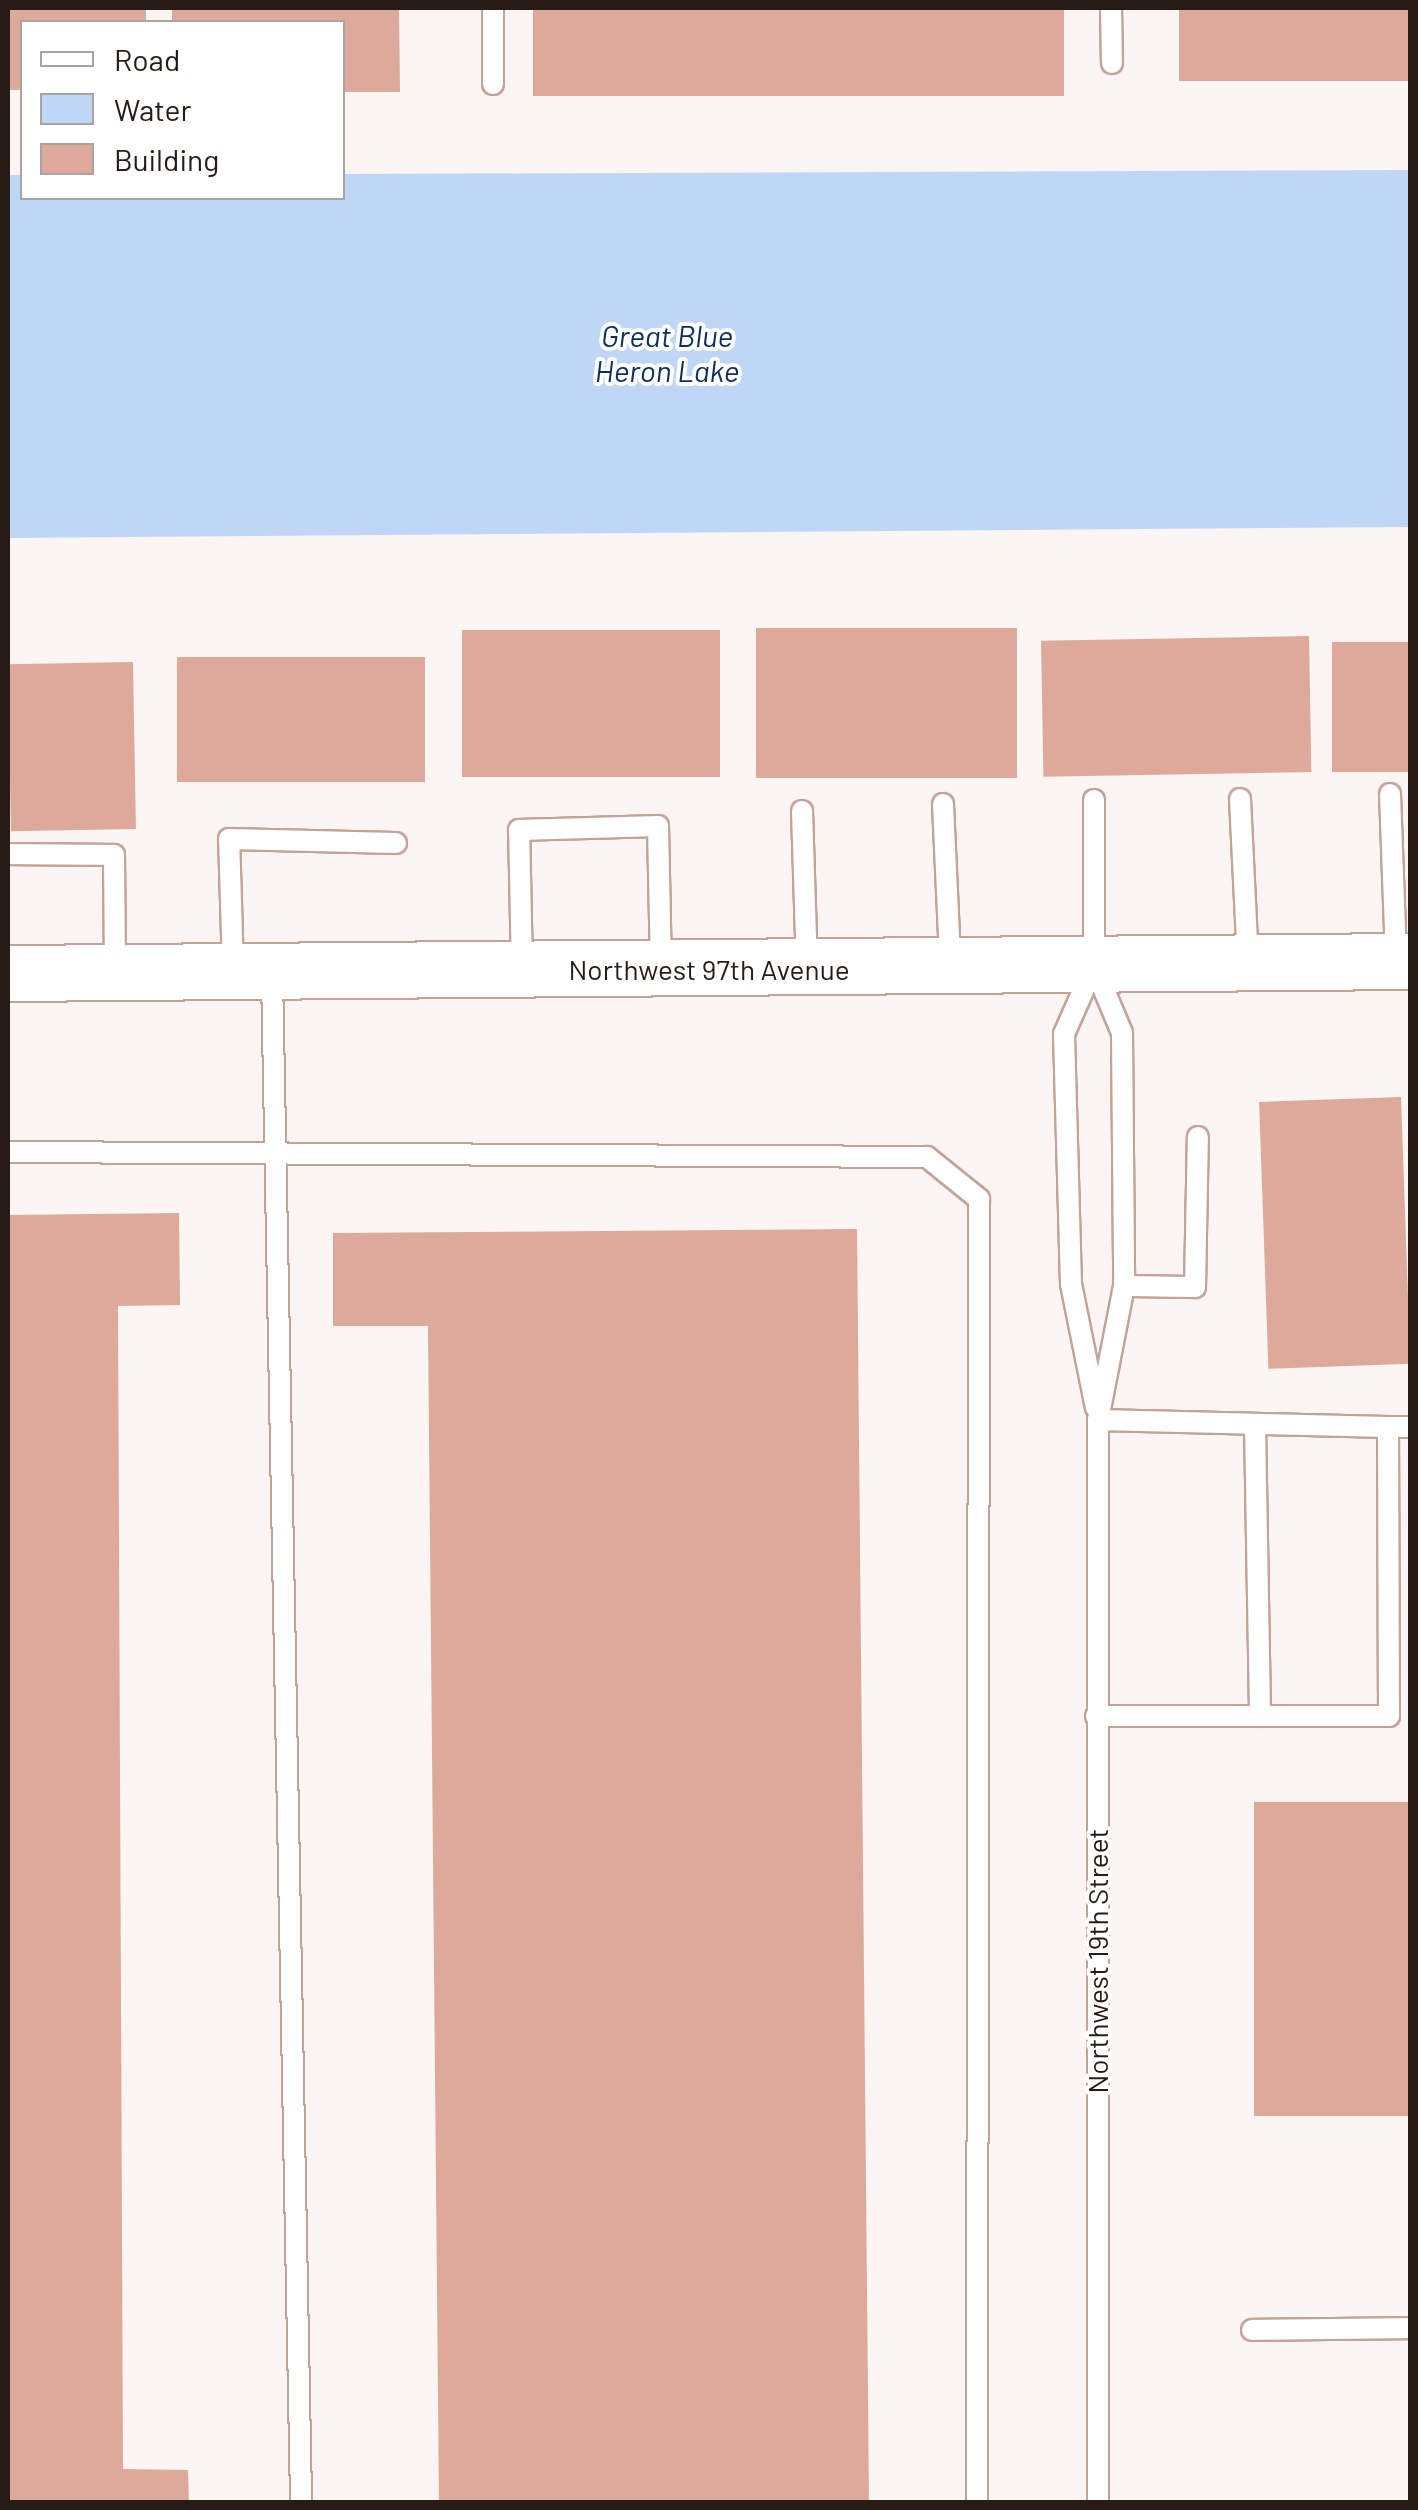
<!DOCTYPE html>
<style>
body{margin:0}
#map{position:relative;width:1418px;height:2510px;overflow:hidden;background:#fcf5f3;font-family:Barlow,sans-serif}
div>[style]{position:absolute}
.water>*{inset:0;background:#c0d6f7}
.building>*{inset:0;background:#dda99a;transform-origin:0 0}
.roads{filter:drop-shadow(2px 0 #c3a397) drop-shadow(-2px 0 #c3a397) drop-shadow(0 2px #c3a397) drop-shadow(0 -2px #c3a397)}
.lane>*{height:20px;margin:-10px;padding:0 10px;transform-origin:10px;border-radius:10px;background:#fff}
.secondary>*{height:55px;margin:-27.5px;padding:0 27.5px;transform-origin:27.5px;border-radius:27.5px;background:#fff}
span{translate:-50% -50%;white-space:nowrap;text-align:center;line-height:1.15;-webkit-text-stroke:8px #fff;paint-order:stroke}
.street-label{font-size:28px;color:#271b16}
.water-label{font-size:30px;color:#0f2f60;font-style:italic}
.frame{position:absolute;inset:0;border:10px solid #271b16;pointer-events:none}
.legend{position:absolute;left:20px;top:20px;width:325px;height:180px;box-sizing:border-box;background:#fff;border:2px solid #a9a4a2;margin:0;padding:12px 18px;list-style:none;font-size:30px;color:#271b16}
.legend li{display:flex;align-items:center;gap:20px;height:50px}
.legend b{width:50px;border:2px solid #a9a4a2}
</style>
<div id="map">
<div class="water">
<i style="clip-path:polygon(1410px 170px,1410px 527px,8px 538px,8px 175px,22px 175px,22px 198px,342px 198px,343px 174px)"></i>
</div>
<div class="building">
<i style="clip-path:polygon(8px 8px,146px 8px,146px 22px,22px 22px,22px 90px,8px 90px)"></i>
<i style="clip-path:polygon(172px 8px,399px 8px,400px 92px,342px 92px,342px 22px,172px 22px)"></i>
<i style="left:533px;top:8px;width:531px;height:88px"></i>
<i style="left:1179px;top:8px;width:231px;height:73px"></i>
<i style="left:1017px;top:628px;width:150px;height:261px;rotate:90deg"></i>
<i style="left:720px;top:630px;width:147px;height:258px;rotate:90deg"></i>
<i style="left:1309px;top:636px;width:136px;height:268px;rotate:89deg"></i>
<i style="left:1410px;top:642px;width:130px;height:78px;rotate:90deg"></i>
<i style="left:425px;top:657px;width:125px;height:248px;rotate:90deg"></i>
<i style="left:133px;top:662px;width:167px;height:125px;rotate:89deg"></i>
<i style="left:1401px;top:1097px;width:267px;height:142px;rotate:88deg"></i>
<i style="clip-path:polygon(179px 1213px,180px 1305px,118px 1306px,123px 2469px,188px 2470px,189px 2502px,8px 2502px,8px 1215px)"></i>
<i style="clip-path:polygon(857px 1229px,869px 2502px,439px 2502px,428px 1326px,333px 1326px,333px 1233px)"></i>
<i style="left:1410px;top:1802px;width:314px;height:156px;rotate:90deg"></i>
</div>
<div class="roads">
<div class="lane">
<i style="left:1111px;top:8px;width:55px;rotate:89deg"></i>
<i style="left:493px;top:84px;width:76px;rotate:-90deg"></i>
<i style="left:1390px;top:794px;width:165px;rotate:87.9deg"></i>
<i style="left:1240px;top:799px;width:163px;rotate:87.2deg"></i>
<i style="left:1094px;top:800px;width:166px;rotate:90deg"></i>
<i style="left:1094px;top:966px;width:73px;rotate:67.3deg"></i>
<i style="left:1122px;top:1033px;width:253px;rotate:89.5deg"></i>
<i style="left:1124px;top:1286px;width:136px;rotate:101deg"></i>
<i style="left:1098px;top:1420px;width:1082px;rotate:90deg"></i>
<i style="left:943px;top:804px;width:157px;rotate:87.4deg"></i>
<i style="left:802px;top:811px;width:156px;rotate:88.2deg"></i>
<i style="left:8px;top:854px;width:106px;rotate:0.5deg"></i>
<i style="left:114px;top:855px;width:116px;rotate:89.5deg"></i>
<i style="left:1094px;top:966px;width:74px;rotate:113.8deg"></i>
<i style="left:1064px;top:1034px;width:250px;rotate:88.4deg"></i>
<i style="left:1071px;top:1284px;width:126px;rotate:78.6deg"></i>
<i style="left:522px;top:969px;width:139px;rotate:-91.2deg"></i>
<i style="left:519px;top:830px;width:139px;rotate:-1.6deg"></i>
<i style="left:658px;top:826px;width:138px;rotate:88.8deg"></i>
<i style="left:233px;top:970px;width:131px;rotate:-91.7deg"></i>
<i style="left:229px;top:839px;width:167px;rotate:1.4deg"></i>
<i style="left:272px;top:975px;width:1527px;rotate:88.91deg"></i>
<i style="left:8px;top:1152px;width:919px;rotate:0.31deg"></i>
<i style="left:927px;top:1157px;width:67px;rotate:38.9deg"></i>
<i style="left:979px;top:1199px;width:1303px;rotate:90.09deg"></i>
<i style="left:1124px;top:1286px;width:71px;rotate:0.8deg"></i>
<i style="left:1195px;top:1287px;width:150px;rotate:-88.9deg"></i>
<i style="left:1255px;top:1425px;width:291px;rotate:89deg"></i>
<i style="left:1388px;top:1427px;width:22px"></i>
<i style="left:1096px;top:1716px;width:293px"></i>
<i style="left:1389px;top:1716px;width:289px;rotate:-90.2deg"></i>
<i style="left:1388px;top:1427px;width:290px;rotate:-178.6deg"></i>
<i style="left:1252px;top:2330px;width:158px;rotate:-0.7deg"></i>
</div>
<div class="secondary">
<i style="left:8px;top:973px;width:1402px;rotate:-0.49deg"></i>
</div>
</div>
<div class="street-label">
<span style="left:709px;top:969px">Northwest 97th Avenue</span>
<span style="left:1097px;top:1961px;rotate:-90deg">Northwest 19th Street</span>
</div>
<div class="water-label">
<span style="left:667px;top:352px">Great Blue<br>Heron Lake</span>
</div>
<div class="frame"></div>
<ul class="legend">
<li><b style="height:12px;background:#fff"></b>Road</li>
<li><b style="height:28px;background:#c0d6f7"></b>Water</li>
<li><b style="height:28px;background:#dda99a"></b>Building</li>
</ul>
</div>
